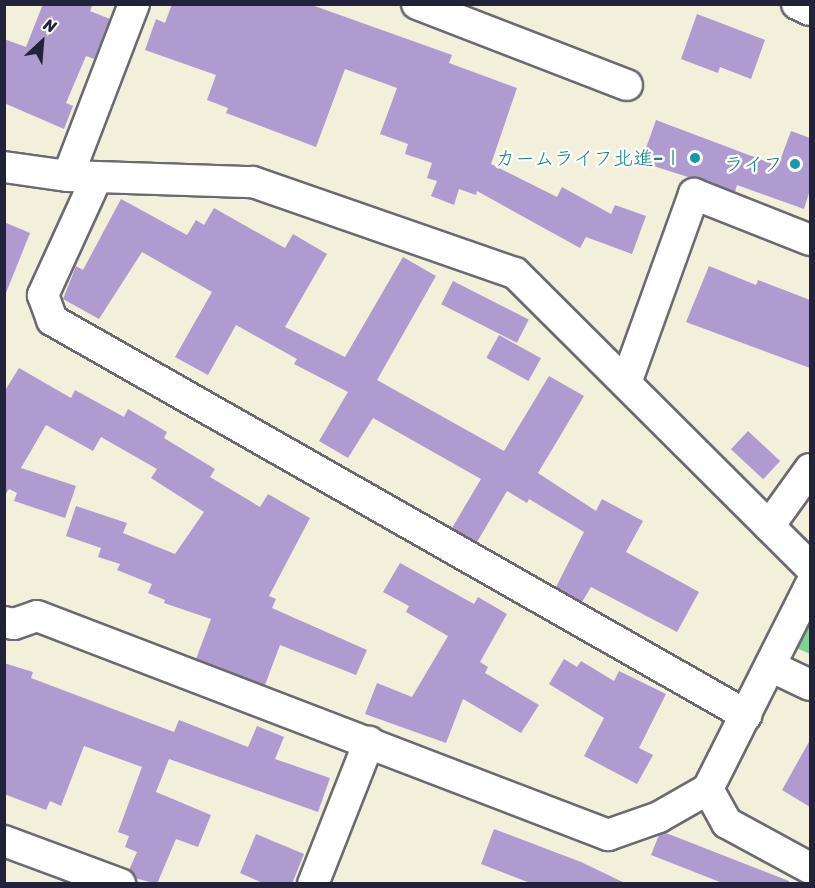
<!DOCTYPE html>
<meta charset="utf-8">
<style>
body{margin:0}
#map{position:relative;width:815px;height:888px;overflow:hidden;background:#f2efdb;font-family:Sriracha,"Klee One",sans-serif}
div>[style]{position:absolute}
.green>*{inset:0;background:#82d293}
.building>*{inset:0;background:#b09bd1;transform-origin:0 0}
.roads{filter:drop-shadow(2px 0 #6b6a73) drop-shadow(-2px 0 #6b6a73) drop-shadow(0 2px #6b6a73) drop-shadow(0 -2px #6b6a73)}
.minor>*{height:30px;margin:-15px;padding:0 15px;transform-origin:15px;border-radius:15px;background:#fff}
.dots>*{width:16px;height:16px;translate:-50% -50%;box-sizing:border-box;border:3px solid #fdfcf7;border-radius:50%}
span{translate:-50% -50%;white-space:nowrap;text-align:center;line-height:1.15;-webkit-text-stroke:5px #fdfcf7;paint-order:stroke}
.culture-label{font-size:20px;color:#0d838f}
.right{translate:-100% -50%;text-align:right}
.frame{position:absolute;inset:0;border:6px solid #22223b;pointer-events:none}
.north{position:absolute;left:12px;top:12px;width:60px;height:60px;-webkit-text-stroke:4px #fdfcf7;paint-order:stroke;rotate:26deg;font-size:16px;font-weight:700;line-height:24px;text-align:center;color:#22223b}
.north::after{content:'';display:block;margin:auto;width:21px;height:27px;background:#22223b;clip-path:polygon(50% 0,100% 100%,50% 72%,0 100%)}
</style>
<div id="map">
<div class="green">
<i style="clip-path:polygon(810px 618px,810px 654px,796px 648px)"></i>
</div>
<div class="building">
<i style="clip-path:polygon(43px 4px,93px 4px,90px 11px,110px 19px,94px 59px,86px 56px,66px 103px,73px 106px,64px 129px,4px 103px,4px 39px,26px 47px)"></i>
<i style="clip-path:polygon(172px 4px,309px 4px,452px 55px,449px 63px,517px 88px,491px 164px,557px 197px,562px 187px,611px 214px,615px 205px,646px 216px,632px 254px,586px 237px,580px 248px,477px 191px,476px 195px,459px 189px,454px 205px,431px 196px,437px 181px,427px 178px,432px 163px,405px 154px,408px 144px,380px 134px,397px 88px,345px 69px,316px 147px,226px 113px,228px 108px,207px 100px,216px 75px,145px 50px,156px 19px,165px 23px)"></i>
<i style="clip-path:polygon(697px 14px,765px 40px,751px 79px,720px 67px,718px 73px,681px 59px)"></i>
<i style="clip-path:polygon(656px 120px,778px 166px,791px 131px,810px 138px,810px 190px,804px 209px,737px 185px,735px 192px,641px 162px)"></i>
<i style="clip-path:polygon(121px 199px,187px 235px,196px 220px,204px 225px,214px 208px,285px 248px,293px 234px,327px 254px,285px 327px,345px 357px,403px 257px,436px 276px,377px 380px,504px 451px,549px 376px,584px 396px,538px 473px,596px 511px,602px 499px,643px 521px,626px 552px,699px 592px,677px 632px,591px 587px,582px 602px,556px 587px,584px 532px,529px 499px,527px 503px,507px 491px,477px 542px,452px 528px,481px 479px,373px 418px,348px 458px,319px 441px,348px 392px,294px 364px,297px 359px,236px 325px,208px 375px,175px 357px,212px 292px,142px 252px,99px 319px,63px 299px,76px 266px,83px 270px)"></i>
<i style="clip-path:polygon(4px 222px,30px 233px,6px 293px,4px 293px)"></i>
<i style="clip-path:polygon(709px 266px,756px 285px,758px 280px,810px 300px,810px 368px,686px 322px)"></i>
<i style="left:453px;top:281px;width:85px;height:26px;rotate:27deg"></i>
<i style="left:499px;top:335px;width:48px;height:26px;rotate:29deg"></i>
<i style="clip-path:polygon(19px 368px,71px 398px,75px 390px,124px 417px,128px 409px,167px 432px,164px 438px,215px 469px,210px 477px,260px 507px,268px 494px,310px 518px,269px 596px,276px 599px,272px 608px,367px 650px,356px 675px,280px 645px,265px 685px,196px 659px,211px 619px,164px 603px,165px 600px,148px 593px,152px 584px,117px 570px,120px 564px,98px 557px,101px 548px,66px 536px,76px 506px,127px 523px,123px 533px,175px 554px,204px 512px,151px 478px,157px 469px,101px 437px,93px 451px,46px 425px,21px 468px,76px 486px,65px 518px,14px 501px,17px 493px,9px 489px,4px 497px,4px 392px)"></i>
<i style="left:748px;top:431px;width:44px;height:25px;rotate:43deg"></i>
<i style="clip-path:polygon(400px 563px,474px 604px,478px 597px,507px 614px,480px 662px,488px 667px,485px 673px,539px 705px,521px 733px,463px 699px,446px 743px,365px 714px,377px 683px,412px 697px,448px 636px,406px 612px,409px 606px,383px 592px)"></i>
<i style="clip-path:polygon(564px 659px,577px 667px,581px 661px,614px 681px,619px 671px,666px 694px,639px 748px,653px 755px,637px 784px,584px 756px,604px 718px,549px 684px)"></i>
<i style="clip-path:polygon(4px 663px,33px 672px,31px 678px,174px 732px,179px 720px,248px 747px,257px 726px,284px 737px,275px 759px,330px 778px,318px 812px,169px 759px,156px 792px,211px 815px,198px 847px,176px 839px,157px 884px,135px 878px,129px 870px,137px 852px,125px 847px,129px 836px,118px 832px,142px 767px,84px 746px,61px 806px,50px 801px,46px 810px,4px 794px)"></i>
<i style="clip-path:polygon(810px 740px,810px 807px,782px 790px)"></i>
<i style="clip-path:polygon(494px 829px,581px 862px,627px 884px,533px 884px,481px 864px)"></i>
<i style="clip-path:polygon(666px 833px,789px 881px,788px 884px,725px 884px,651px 855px,659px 835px)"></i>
<i style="clip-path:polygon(256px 834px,304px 854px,292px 884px,265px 884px,240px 873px)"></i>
</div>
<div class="roads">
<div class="minor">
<i style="left:417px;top:4px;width:225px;rotate:21.1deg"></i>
<i style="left:797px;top:4px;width:14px;rotate:25deg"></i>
<i style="left:4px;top:167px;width:65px;rotate:8deg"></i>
<i style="left:68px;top:176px;width:185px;rotate:1.9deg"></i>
<i style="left:253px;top:182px;width:277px;rotate:19.2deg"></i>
<i style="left:515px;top:273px;width:416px;rotate:44.9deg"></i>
<i style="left:68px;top:176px;width:184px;rotate:-69deg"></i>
<i style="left:97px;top:177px;width:130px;rotate:114.6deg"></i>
<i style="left:43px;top:295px;width:27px;rotate:70deg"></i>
<i style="left:52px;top:320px;width:799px;rotate:29.65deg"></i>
<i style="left:626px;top:383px;width:201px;rotate:-70.2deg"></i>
<i style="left:694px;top:194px;width:125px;rotate:21.6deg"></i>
<i style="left:769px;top:526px;width:70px;rotate:-54.3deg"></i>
<i style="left:810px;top:586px;width:227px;rotate:116.7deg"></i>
<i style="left:708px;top:789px;width:39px;rotate:61deg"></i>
<i style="left:727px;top:823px;width:94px;rotate:28.5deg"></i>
<i style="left:4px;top:622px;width:10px;rotate:11deg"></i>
<i style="left:14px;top:624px;width:24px;rotate:-19deg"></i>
<i style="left:37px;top:616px;width:612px;rotate:20.98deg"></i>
<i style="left:608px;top:835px;width:54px;rotate:-19.4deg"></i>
<i style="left:659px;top:817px;width:56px;rotate:-29.7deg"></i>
<i style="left:770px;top:666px;width:44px;rotate:25.4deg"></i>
<i style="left:4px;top:841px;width:124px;rotate:20.3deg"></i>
<i style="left:313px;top:884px;width:153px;rotate:-68.5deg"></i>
</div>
</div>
<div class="dots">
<i style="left:695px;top:158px;background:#0f9aa8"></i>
<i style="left:795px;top:164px;background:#0f9aa8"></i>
</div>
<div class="culture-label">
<span class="right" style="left:683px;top:158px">カームライフ北進‐Ⅰ</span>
<span class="right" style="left:783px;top:164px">ライフ</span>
</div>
<div class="frame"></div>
<div class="north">N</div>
</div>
